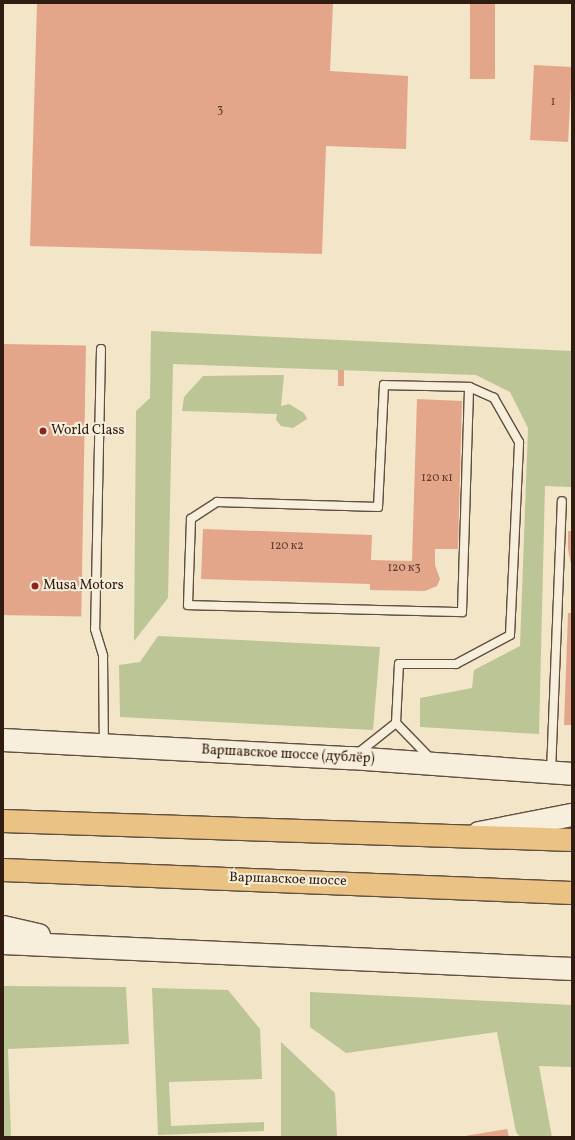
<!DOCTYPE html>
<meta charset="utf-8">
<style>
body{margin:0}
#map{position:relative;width:575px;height:1140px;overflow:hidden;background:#f2e5c8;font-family:Vollkorn,serif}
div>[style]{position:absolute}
.green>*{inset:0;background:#bbc595}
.building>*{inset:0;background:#e3a68b;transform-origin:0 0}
.roads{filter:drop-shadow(1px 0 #614e3f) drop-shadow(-1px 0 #614e3f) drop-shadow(0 1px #614e3f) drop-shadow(0 -1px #614e3f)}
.lane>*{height:8px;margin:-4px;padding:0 4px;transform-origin:4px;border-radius:4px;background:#f7eedb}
.secondary>*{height:22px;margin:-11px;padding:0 11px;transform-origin:11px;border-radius:11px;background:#f7eedb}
.primary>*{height:22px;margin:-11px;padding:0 11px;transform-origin:11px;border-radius:11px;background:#e9c284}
.dots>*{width:11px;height:11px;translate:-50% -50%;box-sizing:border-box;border:2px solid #f7eedb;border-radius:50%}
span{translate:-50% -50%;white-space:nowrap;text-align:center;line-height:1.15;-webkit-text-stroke:4px #f7eedb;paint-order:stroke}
.number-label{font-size:12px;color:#5e3e30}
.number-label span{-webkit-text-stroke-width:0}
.poi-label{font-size:14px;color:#311c11}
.left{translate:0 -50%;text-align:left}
.street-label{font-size:14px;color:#311c11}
.frame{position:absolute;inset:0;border:4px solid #311c11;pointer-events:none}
</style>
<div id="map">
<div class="green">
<i style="clip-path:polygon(151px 331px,572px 351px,572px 487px,545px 486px,539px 734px,420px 727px,420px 698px,472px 688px,474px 670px,520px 646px,528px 428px,510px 392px,476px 375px,173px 364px,168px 598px,134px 641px,136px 411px,150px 398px)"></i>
<i style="clip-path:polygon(284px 375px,281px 406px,289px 404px,304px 413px,307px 419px,293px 428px,281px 426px,276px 420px,277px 414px,182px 411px,184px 397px,203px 376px)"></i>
<i style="clip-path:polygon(158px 636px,380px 647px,373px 730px,120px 717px,119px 665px,140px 662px)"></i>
<i style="clip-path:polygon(3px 986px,126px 987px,129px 1044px,8px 1049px,11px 1137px,3px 1137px)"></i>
<i style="clip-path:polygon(152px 988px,228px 990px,260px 1029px,262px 1079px,169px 1082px,171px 1126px,264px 1122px,264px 1131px,158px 1135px)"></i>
<i style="clip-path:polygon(310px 992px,572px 1005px,572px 1067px,539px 1066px,552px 1137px,520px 1137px,516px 1132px,497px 1032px,346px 1053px,310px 1027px)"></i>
<i style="clip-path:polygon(281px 1042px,335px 1093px,337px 1137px,281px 1137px)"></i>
</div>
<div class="building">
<i style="clip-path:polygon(37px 3px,333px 3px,330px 71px,408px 76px,406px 149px,326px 146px,322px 254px,30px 246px)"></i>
<i style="left:470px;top:3px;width:25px;height:76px"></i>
<i style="left:534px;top:65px;width:38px;height:75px;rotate:3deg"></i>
<i style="left:3px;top:344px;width:83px;height:271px;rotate:1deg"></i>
<i style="left:338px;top:370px;width:6px;height:16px"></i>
<i style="clip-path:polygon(417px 399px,462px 401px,458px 549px,435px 549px,435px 565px,440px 579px,437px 586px,425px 591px,370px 590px,370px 584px,201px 579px,203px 529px,372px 535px,371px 560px,412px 561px)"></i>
<i style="clip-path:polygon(568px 531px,572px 531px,572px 569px,568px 549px)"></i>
<i style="clip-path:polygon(568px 613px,572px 613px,572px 725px,564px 725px)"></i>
<i style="clip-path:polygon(507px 1129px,509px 1137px,465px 1137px,465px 1136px)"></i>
</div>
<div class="roads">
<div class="lane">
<i style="left:101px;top:349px;width:280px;rotate:91.2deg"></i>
<i style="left:95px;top:629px;width:28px;rotate:73deg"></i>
<i style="left:103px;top:656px;width:89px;rotate:89.4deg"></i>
<i style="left:357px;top:754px;width:50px;rotate:-38.5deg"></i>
<i style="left:431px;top:759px;width:50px;rotate:-134.2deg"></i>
<i style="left:396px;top:723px;width:59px;rotate:-87.1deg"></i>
<i style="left:399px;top:664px;width:57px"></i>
<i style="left:456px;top:664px;width:61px;rotate:-28.2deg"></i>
<i style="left:510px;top:635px;width:193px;rotate:-87.3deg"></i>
<i style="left:519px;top:442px;width:51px;rotate:-119.6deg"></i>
<i style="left:494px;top:398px;width:27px;rotate:-156deg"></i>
<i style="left:469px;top:387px;width:85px;rotate:-178.7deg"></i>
<i style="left:384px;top:385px;width:122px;rotate:92.8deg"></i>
<i style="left:378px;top:507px;width:161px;rotate:-178.2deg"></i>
<i style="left:217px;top:502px;width:31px;rotate:147deg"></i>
<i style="left:191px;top:519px;width:86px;rotate:92deg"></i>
<i style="left:188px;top:605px;width:274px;rotate:1.5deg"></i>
<i style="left:462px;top:612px;width:225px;rotate:-88.2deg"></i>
<i style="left:551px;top:772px;width:271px;rotate:-87.7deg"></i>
</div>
<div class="secondary">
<i style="left:3px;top:740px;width:348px;rotate:3deg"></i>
<i style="left:351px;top:758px;width:222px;rotate:4.1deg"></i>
<i style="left:479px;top:833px;width:95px;rotate:-11deg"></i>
<i style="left:3px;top:927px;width:37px;rotate:13deg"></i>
<i style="left:3px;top:943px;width:570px;rotate:2.62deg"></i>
</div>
<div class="primary">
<i style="left:3px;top:821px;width:569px;rotate:1.91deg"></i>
<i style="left:3px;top:870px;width:569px;rotate:2.31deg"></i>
</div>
</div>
<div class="dots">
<i style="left:43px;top:431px;background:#8f2418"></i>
<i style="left:35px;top:586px;background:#8f2418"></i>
</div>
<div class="number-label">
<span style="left:553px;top:103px">1</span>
<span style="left:220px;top:111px">3</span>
<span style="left:437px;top:479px">120 к1</span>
<span style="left:287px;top:547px">120 к2</span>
<span style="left:404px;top:569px">120 к3</span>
</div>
<div class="poi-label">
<span class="left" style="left:51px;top:431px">World Class</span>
<span class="left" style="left:43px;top:586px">Musa Motors</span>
</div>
<div class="street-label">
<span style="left:288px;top:755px;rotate:3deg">Варшавское шоссе (дублёр)</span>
<span style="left:288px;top:880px;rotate:2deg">Варшавское шоссе</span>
</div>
<div class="frame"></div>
</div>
